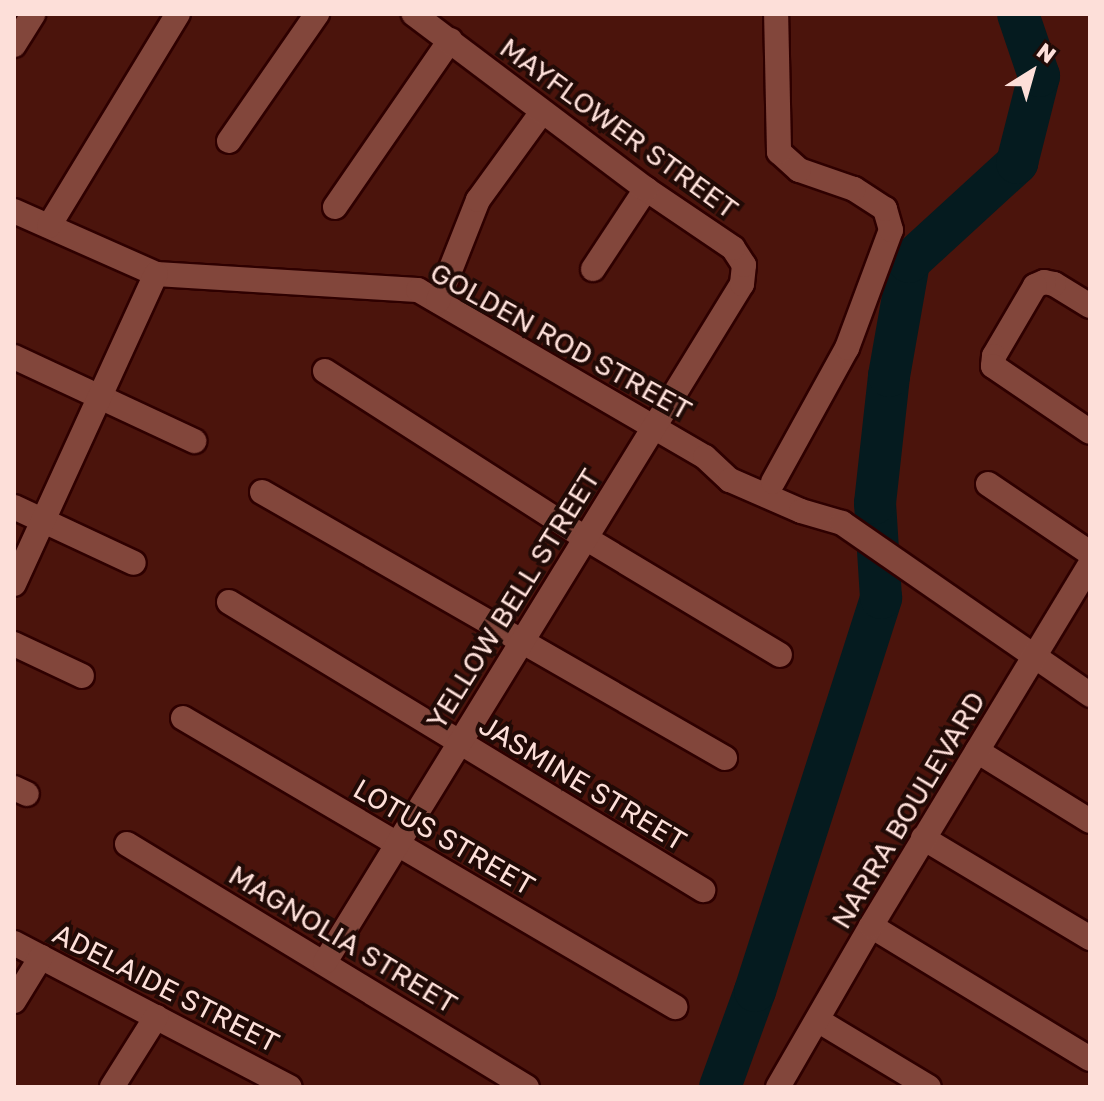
<!DOCTYPE html>
<style>
body{margin:0}
#map{position:relative;width:1104px;height:1101px;overflow:hidden;background:#4b140c;font-family:"Golos Text",sans-serif}
div>[style]{position:absolute}
.river>*{height:42px;margin:-21px;padding:0 21px;transform-origin:21px;border-radius:21px;background:#051b1f}
.roads{filter:drop-shadow(2px 0 #2e0000) drop-shadow(-2px 0 #2e0000) drop-shadow(0 2px #2e0000) drop-shadow(0 -2px #2e0000)}
.minor>*{height:24px;margin:-12px;padding:0 12px;transform-origin:12px;border-radius:12px;background:#82463b}
span{translate:-50% -50%;white-space:nowrap;text-align:center;line-height:1.15;-webkit-text-stroke:8px #210a06;paint-order:stroke}
.street-label{font-size:28px;color:#fddfd9}
.frame{position:absolute;inset:0;border:16px solid #fddfd9;pointer-events:none}
.north{position:absolute;left:992px;top:32px;width:80px;height:80px;-webkit-text-stroke:6px #210a06;paint-order:stroke;rotate:37deg;font-size:22px;font-weight:700;line-height:32px;text-align:center;color:#fddfd9}
.north::after{content:'';display:block;margin:auto;width:28px;height:36px;background:#fddfd9;clip-path:polygon(50% 0,100% 100%,50% 72%,0 100%)}
</style>
<div id="map">
<div class="river">
<i style="left:720px;top:1087px;width:102px;rotate:-70deg"></i>
<i style="left:755px;top:991px;width:413px;rotate:-72.2deg"></i>
<i style="left:881px;top:598px;width:95px;rotate:-93.6deg"></i>
<i style="left:875px;top:503px;width:128px;rotate:-83.7deg"></i>
<i style="left:889px;top:376px;width:116px;rotate:-80deg"></i>
<i style="left:909px;top:262px;width:147px;rotate:-42.5deg"></i>
<i style="left:1017px;top:163px;width:90px;rotate:-75.8deg"></i>
<i style="left:1039px;top:76px;width:65px;rotate:-108.7deg"></i>
</div>
<div class="roads">
<div class="minor">
<i style="left:14px;top:45px;width:36px;rotate:-58deg"></i>
<i style="left:229px;top:141px;width:155px;rotate:-55.3deg"></i>
<i style="left:335px;top:207px;width:203px;rotate:-55.4deg"></i>
<i style="left:14px;top:211px;width:155px;rotate:23.9deg"></i>
<i style="left:156px;top:274px;width:262px;rotate:3.5deg"></i>
<i style="left:418px;top:290px;width:332px;rotate:30.2deg"></i>
<i style="left:705px;top:457px;width:34px;rotate:43deg"></i>
<i style="left:730px;top:480px;width:77px;rotate:23.6deg"></i>
<i style="left:801px;top:511px;width:43px;rotate:16.3deg"></i>
<i style="left:842px;top:523px;width:302px;rotate:34.7deg"></i>
<i style="left:49px;top:226px;width:248px;rotate:-58.7deg"></i>
<i style="left:593px;top:269px;width:96px;rotate:-56.5deg"></i>
<i style="left:438px;top:301px;width:109px;rotate:-68.4deg"></i>
<i style="left:478px;top:200px;width:109px;rotate:-54deg"></i>
<i style="left:1090px;top:306px;width:42px;rotate:-148.6deg"></i>
<i style="left:1054px;top:284px;width:10px;rotate:-169deg"></i>
<i style="left:1044px;top:282px;width:10px;rotate:156deg"></i>
<i style="left:1035px;top:286px;width:81px;rotate:120.4deg"></i>
<i style="left:994px;top:356px;width:10px;rotate:96deg"></i>
<i style="left:993px;top:366px;width:117px;rotate:34.2deg"></i>
<i style="left:14px;top:357px;width:199px;rotate:25deg"></i>
<i style="left:325px;top:371px;width:311px;rotate:32.7deg"></i>
<i style="left:587px;top:539px;width:225px;rotate:31deg"></i>
<i style="left:773px;top:482px;width:153px;rotate:-61.1deg"></i>
<i style="left:847px;top:348px;width:126px;rotate:-69.6deg"></i>
<i style="left:891px;top:230px;width:22px;rotate:-106deg"></i>
<i style="left:885px;top:209px;width:37px;rotate:-147deg"></i>
<i style="left:854px;top:189px;width:58px;rotate:-160.9deg"></i>
<i style="left:799px;top:170px;width:27px;rotate:-138deg"></i>
<i style="left:779px;top:152px;width:138px;rotate:-91.2deg"></i>
<i style="left:988px;top:484px;width:123px;rotate:34.1deg"></i>
<i style="left:262px;top:492px;width:534px;rotate:29.88deg"></i>
<i style="left:14px;top:507px;width:132px;rotate:25deg"></i>
<i style="left:14px;top:584px;width:341px;rotate:-65.4deg"></i>
<i style="left:229px;top:602px;width:555px;rotate:31.28deg"></i>
<i style="left:14px;top:644px;width:75px;rotate:25.2deg"></i>
<i style="left:183px;top:718px;width:571px;rotate:30.43deg"></i>
<i style="left:977px;top:751px;width:133px;rotate:31.8deg"></i>
<i style="left:14px;top:788px;width:14px;rotate:25deg"></i>
<i style="left:923px;top:838px;width:195px;rotate:30.9deg"></i>
<i style="left:127px;top:844px;width:468px;rotate:31.3deg"></i>
<i style="left:871px;top:926px;width:256px;rotate:31.3deg"></i>
<i style="left:14px;top:943px;width:311px;rotate:27.6deg"></i>
<i style="left:325px;top:962px;width:796px;rotate:-58.41deg"></i>
<i style="left:742px;top:284px;width:19px;rotate:-84deg"></i>
<i style="left:744px;top:265px;width:20px;rotate:-123deg"></i>
<i style="left:733px;top:248px;width:105px;rotate:-145.9deg"></i>
<i style="left:646px;top:189px;width:291px;rotate:-143deg"></i>
<i style="left:14px;top:1001px;width:52px;rotate:-58.5deg"></i>
<i style="left:819px;top:1021px;width:128px;rotate:31deg"></i>
<i style="left:112px;top:1087px;width:83px;rotate:-57.8deg"></i>
<i style="left:778px;top:1087px;width:186px;rotate:-60deg"></i>
<i style="left:871px;top:926px;width:423px;rotate:-58.8deg"></i>
</div>
</div>
<div class="street-label">
<span style="left:619px;top:128px;rotate:36deg">MAYFLOWER STREET</span>
<span style="left:561px;top:341px;rotate:29deg">GOLDEN ROD STREET</span>
<span style="left:513px;top:599px;rotate:-58deg">YELLOW BELL STREET</span>
<span style="left:583px;top:783px;rotate:31deg">JASMINE STREET</span>
<span style="left:908px;top:810px;rotate:-59deg">NARRA BOULEVARD</span>
<span style="left:444px;top:837px;rotate:30deg">LOTUS STREET</span>
<span style="left:343px;top:939px;rotate:31deg">MAGNOLIA STREET</span>
<span style="left:166px;top:988px;rotate:27deg">ADELAIDE STREET</span>
</div>
<div class="frame"></div>
<div class="north">N</div>
</div>
